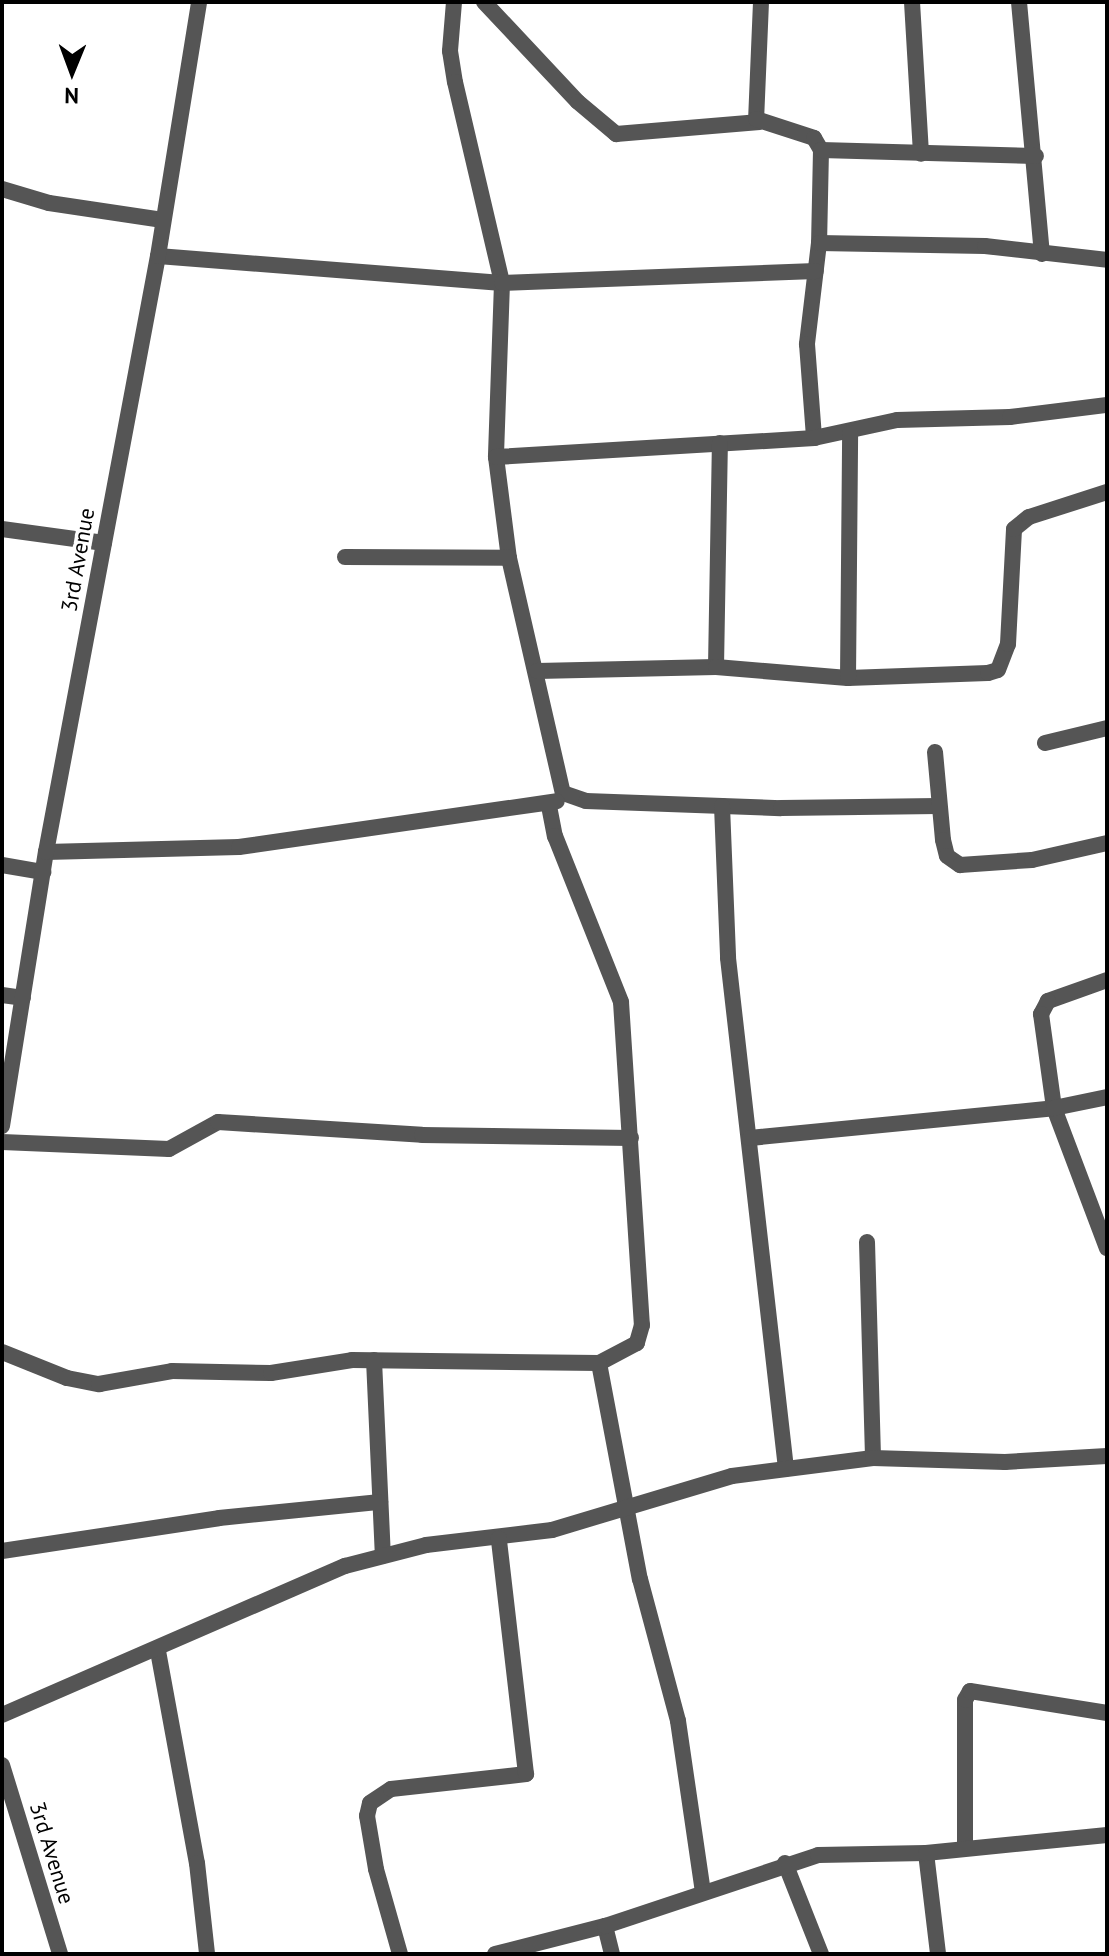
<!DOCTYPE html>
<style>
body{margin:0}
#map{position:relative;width:1109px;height:1956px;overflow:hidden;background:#fff;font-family:"PT Sans",sans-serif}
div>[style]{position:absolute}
.street>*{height:16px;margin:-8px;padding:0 8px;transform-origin:8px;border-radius:8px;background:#555}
span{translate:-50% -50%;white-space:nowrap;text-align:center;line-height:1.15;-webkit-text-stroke:7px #fff;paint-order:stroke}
.street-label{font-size:22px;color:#000}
.frame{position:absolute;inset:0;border:4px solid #000;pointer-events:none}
.north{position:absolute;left:32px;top:32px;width:80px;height:80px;-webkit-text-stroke:6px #fff;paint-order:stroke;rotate:181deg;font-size:22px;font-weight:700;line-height:32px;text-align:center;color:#000}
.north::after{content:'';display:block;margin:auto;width:28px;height:36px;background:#000;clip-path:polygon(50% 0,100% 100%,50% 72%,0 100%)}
</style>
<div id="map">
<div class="street">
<i style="left:454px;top:2px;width:49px;rotate:94.7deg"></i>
<i style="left:450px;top:51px;width:31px;rotate:81deg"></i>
<i style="left:455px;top:82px;width:206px;rotate:76.8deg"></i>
<i style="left:502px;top:283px;width:174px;rotate:92deg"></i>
<i style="left:496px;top:457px;width:102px;rotate:82.7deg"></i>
<i style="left:509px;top:558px;width:241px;rotate:77.1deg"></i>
<i style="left:563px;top:793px;width:24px;rotate:19deg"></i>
<i style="left:586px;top:801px;width:195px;rotate:2.1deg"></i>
<i style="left:781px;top:808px;width:157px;rotate:-0.7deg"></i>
<i style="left:484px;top:2px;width:137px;rotate:46.8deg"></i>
<i style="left:578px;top:102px;width:50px;rotate:40.1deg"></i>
<i style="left:616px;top:134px;width:144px;rotate:-4.8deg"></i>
<i style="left:761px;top:2px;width:117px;rotate:92.4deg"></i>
<i style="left:756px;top:119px;width:61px;rotate:18.1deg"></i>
<i style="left:814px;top:138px;width:14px;rotate:60deg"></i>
<i style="left:821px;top:150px;width:93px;rotate:91.2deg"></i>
<i style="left:819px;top:243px;width:102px;rotate:96.8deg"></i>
<i style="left:807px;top:344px;width:94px;rotate:85.7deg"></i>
<i style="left:912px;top:2px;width:152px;rotate:86.6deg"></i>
<i style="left:1019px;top:2px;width:253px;rotate:84.8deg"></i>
<i style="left:821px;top:150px;width:215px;rotate:1.6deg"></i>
<i style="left:2px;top:189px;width:49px;rotate:16.6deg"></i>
<i style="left:49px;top:203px;width:115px;rotate:8.5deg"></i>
<i style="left:819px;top:243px;width:166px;rotate:1deg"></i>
<i style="left:985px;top:246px;width:123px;rotate:6.5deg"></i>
<i style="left:158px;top:256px;width:345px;rotate:4.5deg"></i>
<i style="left:502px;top:283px;width:314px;rotate:-2.2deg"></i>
<i style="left:496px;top:457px;width:319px;rotate:-3.4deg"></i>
<i style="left:814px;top:438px;width:85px;rotate:-12.2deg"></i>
<i style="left:897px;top:420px;width:113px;rotate:-1.5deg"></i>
<i style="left:1010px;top:417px;width:98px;rotate:-7.1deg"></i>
<i style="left:2px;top:529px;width:103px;rotate:7.8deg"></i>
<i style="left:345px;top:557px;width:164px;rotate:0.3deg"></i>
<i style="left:716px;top:667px;width:224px;rotate:-89deg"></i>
<i style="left:537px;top:671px;width:179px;rotate:-1.3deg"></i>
<i style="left:716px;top:667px;width:132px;rotate:4.8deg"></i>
<i style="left:848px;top:678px;width:140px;rotate:-2deg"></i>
<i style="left:988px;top:673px;width:10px;rotate:-17deg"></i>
<i style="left:998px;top:670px;width:28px;rotate:-69deg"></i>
<i style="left:1008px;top:644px;width:115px;rotate:-87deg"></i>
<i style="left:1014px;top:529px;width:19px;rotate:-39deg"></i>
<i style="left:1029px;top:517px;width:82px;rotate:-17.8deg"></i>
<i style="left:848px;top:678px;width:245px;rotate:-89.5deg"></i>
<i style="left:1045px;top:743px;width:64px;rotate:-13.6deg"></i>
<i style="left:935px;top:752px;width:88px;rotate:84.8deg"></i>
<i style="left:943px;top:840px;width:16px;rotate:76deg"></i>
<i style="left:947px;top:856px;width:16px;rotate:35deg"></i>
<i style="left:960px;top:865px;width:72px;rotate:-4deg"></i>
<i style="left:1032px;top:860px;width:77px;rotate:-12.8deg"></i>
<i style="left:549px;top:806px;width:31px;rotate:79deg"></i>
<i style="left:555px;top:836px;width:179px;rotate:68.3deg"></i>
<i style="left:621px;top:1002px;width:324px;rotate:86.3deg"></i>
<i style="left:642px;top:1325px;width:19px;rotate:106deg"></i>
<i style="left:637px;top:1343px;width:43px;rotate:152.2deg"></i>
<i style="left:599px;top:1363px;width:220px;rotate:79.3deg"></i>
<i style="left:640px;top:1579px;width:147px;rotate:75deg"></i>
<i style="left:678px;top:1721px;width:173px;rotate:81.7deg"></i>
<i style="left:722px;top:806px;width:152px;rotate:87.7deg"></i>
<i style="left:728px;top:958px;width:514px;rotate:83.52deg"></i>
<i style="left:46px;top:852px;width:193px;rotate:-1.5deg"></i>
<i style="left:239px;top:847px;width:321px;rotate:-8.2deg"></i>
<i style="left:2px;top:865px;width:42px;rotate:9.7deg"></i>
<i style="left:1107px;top:980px;width:63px;rotate:160.4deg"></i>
<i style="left:1048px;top:1001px;width:15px;rotate:118deg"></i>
<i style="left:1041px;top:1014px;width:95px;rotate:82.1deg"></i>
<i style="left:1054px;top:1108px;width:150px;rotate:69.3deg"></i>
<i style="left:2px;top:995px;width:21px;rotate:8deg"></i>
<i style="left:2px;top:1126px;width:278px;rotate:-80.9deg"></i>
<i style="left:46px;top:852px;width:606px;rotate:-79.36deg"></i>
<i style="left:158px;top:256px;width:257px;rotate:-80.8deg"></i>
<i style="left:750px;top:1138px;width:305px;rotate:-5.6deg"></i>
<i style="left:1054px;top:1108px;width:54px;rotate:-11.7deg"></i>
<i style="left:2px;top:1142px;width:167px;rotate:2.4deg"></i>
<i style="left:169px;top:1149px;width:56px;rotate:-28.9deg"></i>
<i style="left:218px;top:1122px;width:204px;rotate:3.6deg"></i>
<i style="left:422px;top:1135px;width:209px;rotate:0.8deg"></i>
<i style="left:867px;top:1242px;width:216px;rotate:88.4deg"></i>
<i style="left:2px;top:1352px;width:70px;rotate:21.8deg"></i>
<i style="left:67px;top:1378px;width:33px;rotate:11deg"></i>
<i style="left:99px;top:1384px;width:74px;rotate:-10.1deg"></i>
<i style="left:172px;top:1371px;width:99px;rotate:1.2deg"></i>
<i style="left:271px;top:1373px;width:82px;rotate:-9.1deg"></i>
<i style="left:352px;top:1360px;width:247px;rotate:0.7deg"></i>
<i style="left:374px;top:1360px;width:196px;rotate:87.4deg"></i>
<i style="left:2px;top:1551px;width:219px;rotate:-8.6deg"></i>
<i style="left:219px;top:1518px;width:162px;rotate:-5.7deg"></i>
<i style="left:158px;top:1651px;width:216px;rotate:79.6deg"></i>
<i style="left:197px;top:1863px;width:92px;rotate:83.7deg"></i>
<i style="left:2px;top:1715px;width:374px;rotate:-23.5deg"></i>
<i style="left:345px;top:1566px;width:84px;rotate:-14.5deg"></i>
<i style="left:426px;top:1545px;width:127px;rotate:-6.8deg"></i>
<i style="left:552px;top:1530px;width:188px;rotate:-16.7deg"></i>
<i style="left:732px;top:1476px;width:142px;rotate:-7.3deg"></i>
<i style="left:873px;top:1458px;width:132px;rotate:1.7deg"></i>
<i style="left:1005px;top:1462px;width:102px;rotate:-3.4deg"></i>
<i style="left:2px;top:1765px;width:198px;rotate:72.9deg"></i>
<i style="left:965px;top:1846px;width:146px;rotate:-90deg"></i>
<i style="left:965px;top:1700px;width:10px;rotate:-61deg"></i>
<i style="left:970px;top:1691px;width:139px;rotate:9.1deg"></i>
<i style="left:926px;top:1853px;width:102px;rotate:83.2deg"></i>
<i style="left:785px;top:1863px;width:98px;rotate:68.4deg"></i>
<i style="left:605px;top:1926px;width:29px;rotate:76deg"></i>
<i style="left:400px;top:1954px;width:88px;rotate:-105.8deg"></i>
<i style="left:376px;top:1869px;width:54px;rotate:-99.6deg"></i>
<i style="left:367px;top:1816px;width:13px;rotate:-77deg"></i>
<i style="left:370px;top:1803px;width:25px;rotate:-34deg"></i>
<i style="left:391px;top:1789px;width:136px;rotate:-6.3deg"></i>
<i style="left:526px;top:1774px;width:237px;rotate:-96.6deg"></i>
<i style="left:495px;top:1954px;width:114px;rotate:-14.3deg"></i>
<i style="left:605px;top:1926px;width:225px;rotate:-18.4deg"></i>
<i style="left:818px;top:1855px;width:108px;rotate:-1.1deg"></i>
<i style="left:926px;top:1853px;width:182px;rotate:-5.7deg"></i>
</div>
<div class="street-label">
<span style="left:78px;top:560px;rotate:-80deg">3rd Avenue</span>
<span style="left:52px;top:1853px;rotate:73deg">3rd Avenue</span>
</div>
<div class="frame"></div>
<div class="north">N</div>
</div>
